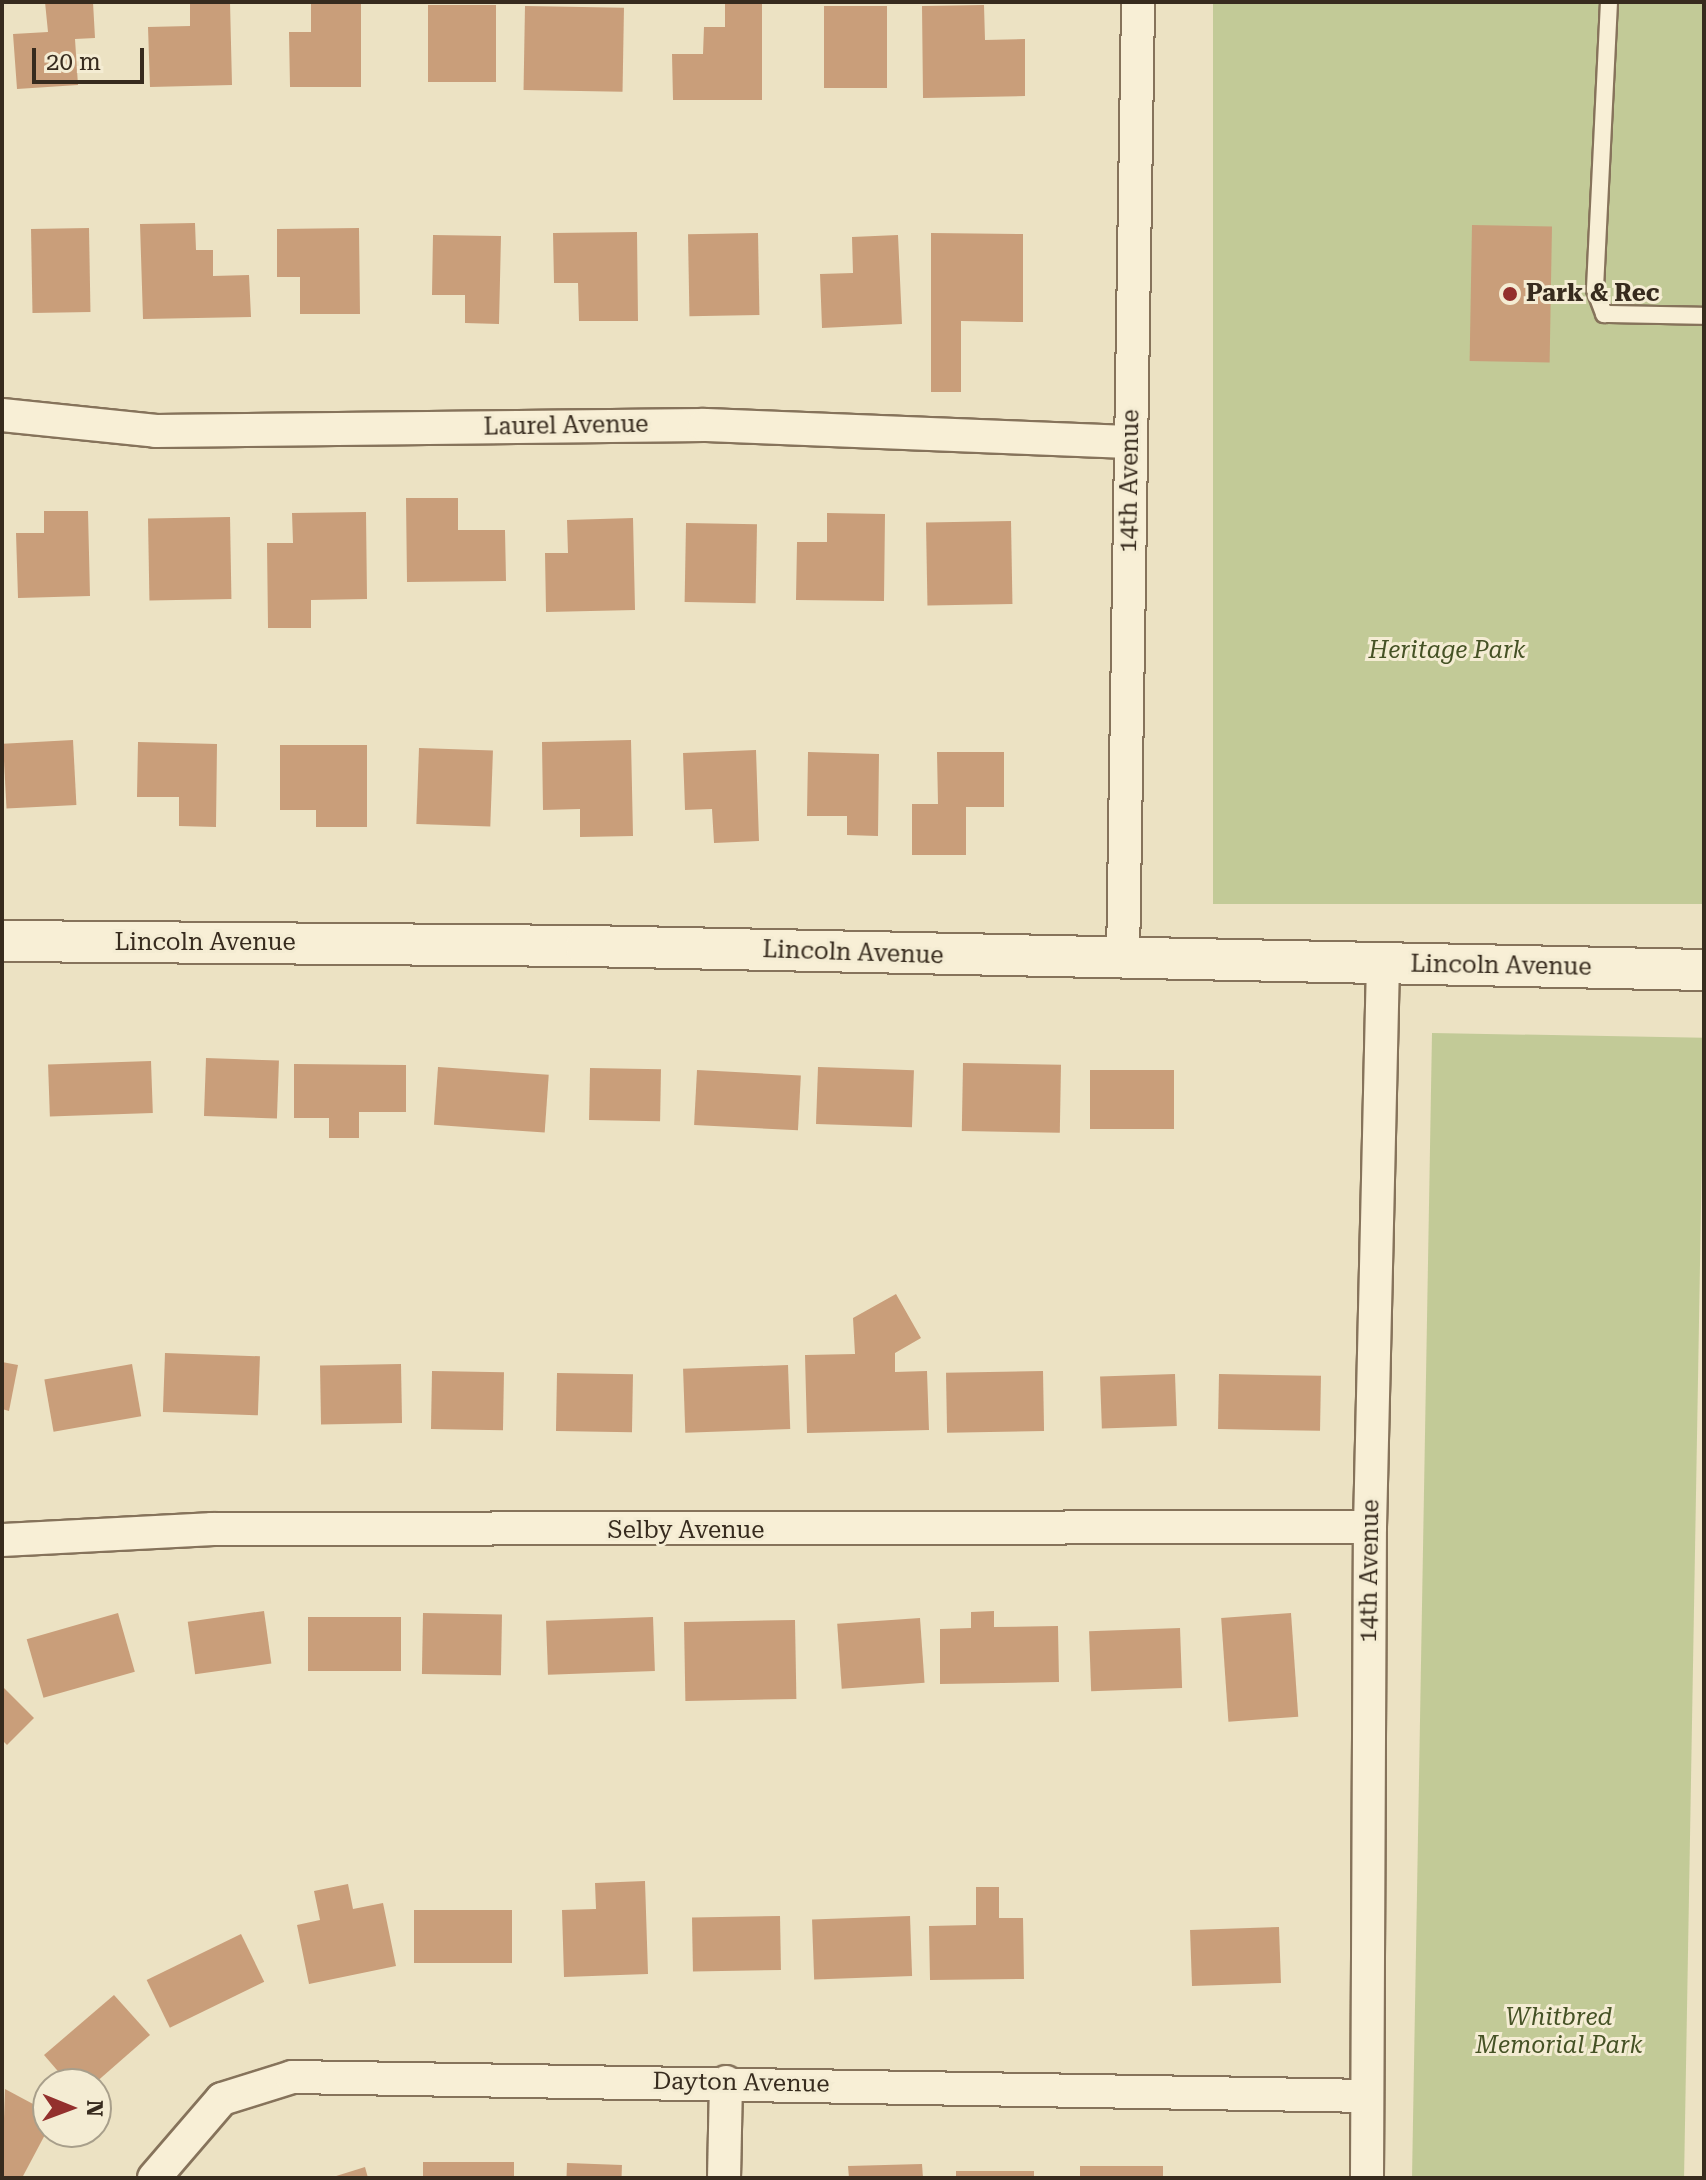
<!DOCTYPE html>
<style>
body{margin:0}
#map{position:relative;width:1706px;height:2180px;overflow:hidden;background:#ece2c3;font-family:"Roboto Serif",serif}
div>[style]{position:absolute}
.green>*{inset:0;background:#c2ca97;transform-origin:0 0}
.building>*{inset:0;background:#c99e7a;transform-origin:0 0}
.roads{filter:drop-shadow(2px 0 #86735b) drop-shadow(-2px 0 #86735b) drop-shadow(0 2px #86735b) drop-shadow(0 -2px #86735b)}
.service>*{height:16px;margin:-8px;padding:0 8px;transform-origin:8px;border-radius:8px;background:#f8efd6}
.minor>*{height:32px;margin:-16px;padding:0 16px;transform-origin:16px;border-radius:16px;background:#f8efd6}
.tertiary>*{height:40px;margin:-20px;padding:0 20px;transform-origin:20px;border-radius:20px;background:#f8efd6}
.dots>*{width:22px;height:22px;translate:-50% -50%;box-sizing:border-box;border:4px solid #f4ecd3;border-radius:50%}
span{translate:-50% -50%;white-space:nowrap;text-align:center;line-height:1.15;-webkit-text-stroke:6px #f4ecd3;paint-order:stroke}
.poi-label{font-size:24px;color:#372b1e;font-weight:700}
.left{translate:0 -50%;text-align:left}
.street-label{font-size:24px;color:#372b1e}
.park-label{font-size:24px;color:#455225;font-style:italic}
.frame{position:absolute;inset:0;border:4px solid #372b1e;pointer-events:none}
.north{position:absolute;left:32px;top:2068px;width:80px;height:80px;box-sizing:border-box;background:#f4ecd3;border:2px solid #a89f8b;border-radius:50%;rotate:91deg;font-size:22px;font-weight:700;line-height:32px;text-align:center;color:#372b1e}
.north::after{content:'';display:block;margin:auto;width:28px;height:36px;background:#93302d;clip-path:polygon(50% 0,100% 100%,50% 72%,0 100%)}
.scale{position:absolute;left:32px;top:48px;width:112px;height:36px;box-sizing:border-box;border:4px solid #372b1e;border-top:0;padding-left:10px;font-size:24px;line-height:28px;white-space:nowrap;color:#372b1e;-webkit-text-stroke:6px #f4ecd3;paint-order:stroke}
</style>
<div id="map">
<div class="green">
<i style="left:1213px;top:2px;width:491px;height:902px"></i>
<i style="left:1432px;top:1033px;width:272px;height:1145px;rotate:1deg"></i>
</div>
<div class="building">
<i style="clip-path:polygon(45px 2px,93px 2px,95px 38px,75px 39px,78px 85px,17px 89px,13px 34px,48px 32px)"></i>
<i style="clip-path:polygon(190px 2px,230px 2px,232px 85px,150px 87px,148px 27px,190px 26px)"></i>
<i style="clip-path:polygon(725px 2px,762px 2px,762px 100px,673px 100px,672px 54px,703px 54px,704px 27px,725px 27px)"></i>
<i style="clip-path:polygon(361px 3px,361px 87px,290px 87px,289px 32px,311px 32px,311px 4px)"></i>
<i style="left:428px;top:5px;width:68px;height:77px"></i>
<i style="clip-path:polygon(984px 5px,985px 40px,1025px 39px,1025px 96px,923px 98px,922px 6px)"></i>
<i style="left:525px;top:6px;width:99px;height:84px;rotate:1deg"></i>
<i style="left:824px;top:6px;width:63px;height:82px"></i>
<i style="clip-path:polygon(195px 223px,196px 250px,213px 250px,213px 276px,249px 275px,251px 317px,143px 319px,140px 224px)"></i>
<i style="left:1472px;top:225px;width:80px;height:136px;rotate:1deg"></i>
<i style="left:89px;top:228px;width:84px;height:58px;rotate:89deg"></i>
<i style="clip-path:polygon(359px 228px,360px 314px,300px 314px,300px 277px,277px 277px,277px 229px)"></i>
<i style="clip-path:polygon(637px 232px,638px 321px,579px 321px,578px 283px,554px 283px,553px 233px)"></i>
<i style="left:758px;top:233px;width:82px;height:70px;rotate:89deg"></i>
<i style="clip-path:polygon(931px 233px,1023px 234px,1023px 322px,961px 321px,961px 392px,931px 392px)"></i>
<i style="clip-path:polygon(433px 235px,501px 236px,499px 324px,465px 323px,465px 295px,432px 295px)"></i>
<i style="clip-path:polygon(898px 235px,902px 324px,822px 328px,820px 274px,853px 273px,852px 237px)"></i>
<i style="clip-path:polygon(406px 498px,458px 498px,458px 530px,505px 530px,506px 581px,407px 582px)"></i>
<i style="clip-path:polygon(44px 511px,88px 511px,90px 596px,18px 598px,16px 533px,44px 533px)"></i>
<i style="clip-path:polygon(366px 512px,367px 599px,311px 600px,311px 628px,268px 628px,267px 543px,293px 543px,292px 513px)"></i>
<i style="clip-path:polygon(827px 513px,885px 514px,884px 601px,796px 600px,797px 542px,827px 542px)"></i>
<i style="left:230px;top:517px;width:82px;height:82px;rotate:89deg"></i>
<i style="clip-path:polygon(633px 518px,635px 610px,546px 612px,545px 553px,568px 553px,567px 520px)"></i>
<i style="left:1011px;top:521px;width:83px;height:85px;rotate:89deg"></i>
<i style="left:686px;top:523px;width:71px;height:79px;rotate:1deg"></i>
<i style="left:73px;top:740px;width:65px;height:70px;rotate:87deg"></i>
<i style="clip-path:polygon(631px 740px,633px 836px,580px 837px,580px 809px,543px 810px,542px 742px)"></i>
<i style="clip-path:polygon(138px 742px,217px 744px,216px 827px,179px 826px,179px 797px,137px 797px)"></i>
<i style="clip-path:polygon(280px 745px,367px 745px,367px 827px,316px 827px,316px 810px,280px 810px)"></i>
<i style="left:419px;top:748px;width:74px;height:76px;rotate:2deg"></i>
<i style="clip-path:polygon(756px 750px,759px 841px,714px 843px,712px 809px,685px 810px,683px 753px)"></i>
<i style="clip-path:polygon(808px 752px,879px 754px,878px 836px,847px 835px,847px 816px,807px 816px)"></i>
<i style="clip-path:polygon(937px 752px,1004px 752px,1004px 807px,966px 807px,966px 855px,912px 855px,912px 804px,938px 804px)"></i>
<i style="left:206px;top:1058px;width:73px;height:58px;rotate:2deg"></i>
<i style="left:151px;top:1061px;width:52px;height:103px;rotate:88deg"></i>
<i style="left:963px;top:1063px;width:98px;height:68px;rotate:1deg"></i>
<i style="clip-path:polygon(294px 1064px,406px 1065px,406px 1112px,359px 1112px,359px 1138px,329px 1138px,329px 1118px,294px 1118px)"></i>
<i style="left:438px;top:1067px;width:111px;height:58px;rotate:4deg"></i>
<i style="left:818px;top:1067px;width:96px;height:57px;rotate:2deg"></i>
<i style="left:590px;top:1068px;width:71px;height:52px;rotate:1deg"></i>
<i style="left:697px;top:1070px;width:104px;height:55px;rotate:3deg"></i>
<i style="left:1174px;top:1070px;width:59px;height:84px;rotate:90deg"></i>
<i style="clip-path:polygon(896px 1294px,921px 1338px,895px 1353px,895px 1372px,927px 1371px,929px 1430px,807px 1433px,805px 1355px,855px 1354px,853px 1318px)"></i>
<i style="left:165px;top:1353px;width:95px;height:59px;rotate:2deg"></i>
<i style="clip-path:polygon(2px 1362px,18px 1365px,9px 1411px,2px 1409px)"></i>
<i style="left:132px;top:1364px;width:53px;height:89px;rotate:80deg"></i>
<i style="left:401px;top:1364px;width:59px;height:81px;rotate:89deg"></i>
<i style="left:788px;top:1365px;width:64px;height:105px;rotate:88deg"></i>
<i style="left:432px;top:1371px;width:72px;height:58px;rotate:1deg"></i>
<i style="left:1043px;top:1371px;width:60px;height:97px;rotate:89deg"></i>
<i style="left:557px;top:1373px;width:76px;height:58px;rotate:1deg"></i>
<i style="left:1175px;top:1374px;width:52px;height:75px;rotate:88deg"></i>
<i style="left:1219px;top:1374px;width:102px;height:55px;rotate:1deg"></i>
<i style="left:264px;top:1611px;width:53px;height:77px;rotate:82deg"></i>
<i style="clip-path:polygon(994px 1611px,994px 1627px,1058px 1626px,1059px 1682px,940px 1684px,940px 1629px,971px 1628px,971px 1612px)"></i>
<i style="left:118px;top:1613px;width:61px;height:95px;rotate:74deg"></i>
<i style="left:423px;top:1613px;width:79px;height:61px;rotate:1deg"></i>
<i style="left:1291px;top:1613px;width:104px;height:70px;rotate:86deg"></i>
<i style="left:308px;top:1617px;width:93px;height:54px"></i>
<i style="left:653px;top:1617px;width:54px;height:107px;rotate:88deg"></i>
<i style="left:920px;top:1618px;width:65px;height:83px;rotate:86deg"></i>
<i style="left:795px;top:1620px;width:79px;height:111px;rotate:89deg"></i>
<i style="left:1180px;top:1628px;width:60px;height:91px;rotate:88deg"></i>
<i style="clip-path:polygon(2px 1686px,34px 1718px,7px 1745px,2px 1740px)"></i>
<i style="clip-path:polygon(645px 1881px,648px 1974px,564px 1977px,562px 1910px,596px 1909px,595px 1883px)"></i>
<i style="clip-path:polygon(348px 1884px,353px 1909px,383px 1903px,396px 1966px,309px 1984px,297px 1925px,320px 1920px,314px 1891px)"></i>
<i style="clip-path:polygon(976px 1887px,999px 1887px,999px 1918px,1023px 1918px,1024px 1979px,930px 1980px,929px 1926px,976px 1925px)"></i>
<i style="left:414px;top:1910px;width:98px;height:53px"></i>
<i style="left:780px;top:1916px;width:54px;height:88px;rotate:89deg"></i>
<i style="left:910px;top:1916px;width:60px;height:98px;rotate:88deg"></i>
<i style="left:1279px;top:1927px;width:56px;height:89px;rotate:88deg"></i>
<i style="left:241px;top:1934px;width:53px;height:105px;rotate:64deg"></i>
<i style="clip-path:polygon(114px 1995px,150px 2035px,94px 2084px,69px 2084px,44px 2055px)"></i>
<i style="clip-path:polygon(5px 2089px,48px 2112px,48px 2129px,22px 2178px,2px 2178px)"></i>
<i style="left:514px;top:2162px;width:16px;height:91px;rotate:90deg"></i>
<i style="left:567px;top:2163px;width:55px;height:15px;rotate:2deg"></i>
<i style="clip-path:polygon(922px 2164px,923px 2178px,849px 2178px,848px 2166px)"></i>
<i style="left:1163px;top:2166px;width:12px;height:83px;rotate:90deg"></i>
<i style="clip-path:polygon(365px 2167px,368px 2178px,333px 2178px,333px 2177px)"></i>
<i style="left:956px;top:2171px;width:78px;height:7px"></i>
</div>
<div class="roads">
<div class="service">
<i style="left:1609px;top:2px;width:288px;rotate:92.8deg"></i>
<i style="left:1595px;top:290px;width:26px;rotate:69deg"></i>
<i style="left:1604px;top:314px;width:100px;rotate:1.1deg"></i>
</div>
<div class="minor">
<i style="left:2px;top:415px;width:155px;rotate:5.9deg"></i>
<i style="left:156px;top:431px;width:548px;rotate:-0.63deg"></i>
<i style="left:704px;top:425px;width:427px;rotate:2.3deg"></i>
<i style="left:1123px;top:960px;width:958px;rotate:-89.1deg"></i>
<i style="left:2px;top:1540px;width:210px;rotate:-3deg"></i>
<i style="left:212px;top:1529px;width:1158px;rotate:-0.1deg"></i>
<i style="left:154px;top:2178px;width:104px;rotate:-49.3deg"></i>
<i style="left:222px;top:2099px;width:73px;rotate:-17.4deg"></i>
<i style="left:292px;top:2077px;width:1075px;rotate:1.01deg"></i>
<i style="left:724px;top:2178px;width:96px;rotate:-88.8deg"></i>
<i style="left:1367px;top:2178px;width:651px;rotate:-89.74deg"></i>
<i style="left:1370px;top:1527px;width:563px;rotate:-88.68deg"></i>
</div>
<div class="tertiary">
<i style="left:2px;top:941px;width:584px;rotate:0.49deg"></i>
<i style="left:586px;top:946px;width:1118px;rotate:1.23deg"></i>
</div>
</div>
<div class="dots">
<i style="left:1510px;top:294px;background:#93302d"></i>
</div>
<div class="poi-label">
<span class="left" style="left:1526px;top:294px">Park &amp; Rec</span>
</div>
<div class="street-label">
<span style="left:566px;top:426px;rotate:-1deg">Laurel Avenue</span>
<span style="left:1130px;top:481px;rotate:-89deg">14th Avenue</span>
<span style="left:205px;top:943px">Lincoln Avenue</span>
<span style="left:853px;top:953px;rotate:2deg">Lincoln Avenue</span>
<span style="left:1501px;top:966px;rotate:1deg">Lincoln Avenue</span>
<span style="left:686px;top:1531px">Selby Avenue</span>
<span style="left:1370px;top:1571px;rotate:-89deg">14th Avenue</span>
<span style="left:741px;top:2083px;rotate:1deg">Dayton Avenue</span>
</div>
<div class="park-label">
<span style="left:1447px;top:651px">Heritage Park</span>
<span style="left:1559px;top:2032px">Whitbred<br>Memorial Park</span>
</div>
<div class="frame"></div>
<div class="north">N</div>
<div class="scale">20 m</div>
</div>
